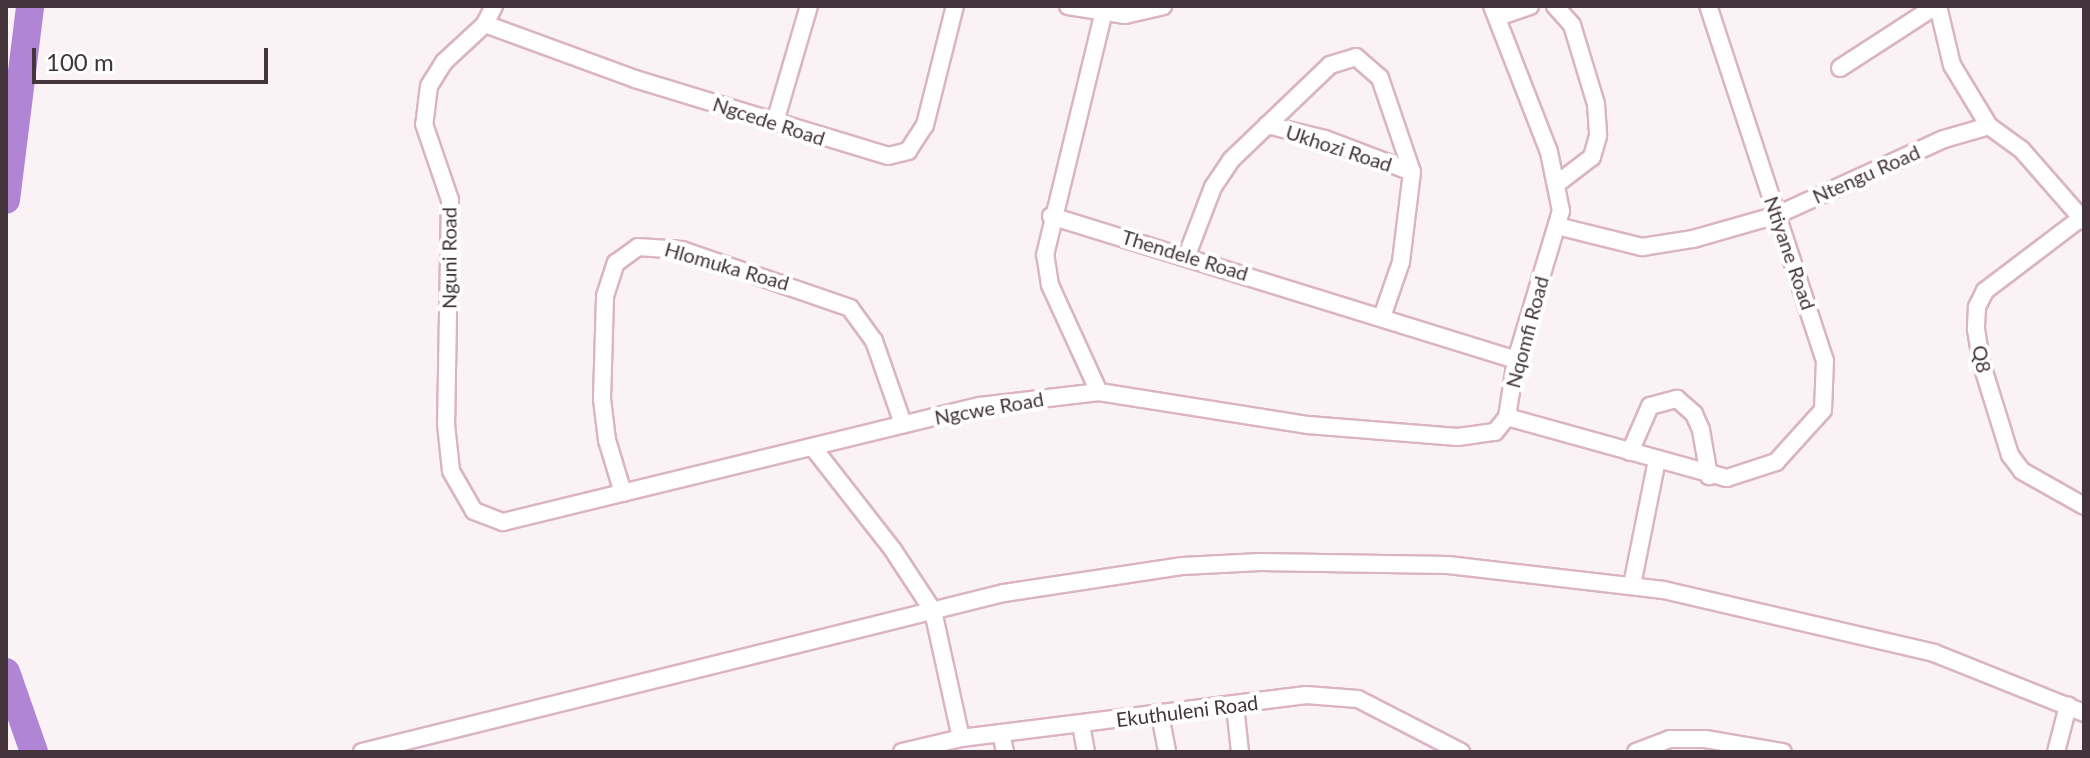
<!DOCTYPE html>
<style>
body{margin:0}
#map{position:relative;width:2090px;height:758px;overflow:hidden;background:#faf2f5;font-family:Lato,sans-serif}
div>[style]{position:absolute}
.river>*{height:28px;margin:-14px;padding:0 14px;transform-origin:14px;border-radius:14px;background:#b085d6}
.roads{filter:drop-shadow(2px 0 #dab4c5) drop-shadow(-2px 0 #dab4c5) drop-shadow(0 2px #dab4c5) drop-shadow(0 -2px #dab4c5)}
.minor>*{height:16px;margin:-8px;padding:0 8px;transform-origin:8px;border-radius:8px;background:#fff}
span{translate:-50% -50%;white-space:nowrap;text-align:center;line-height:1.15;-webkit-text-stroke:8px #fff;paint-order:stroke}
.street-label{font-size:20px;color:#44353c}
.frame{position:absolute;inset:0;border:8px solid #44353c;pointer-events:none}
.scale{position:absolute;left:32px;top:48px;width:236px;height:36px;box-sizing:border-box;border:4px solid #44353c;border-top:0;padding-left:10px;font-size:24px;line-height:28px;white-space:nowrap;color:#44353c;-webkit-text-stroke:6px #fff;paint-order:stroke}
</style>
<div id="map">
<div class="river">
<i style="left:6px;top:200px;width:195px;rotate:-82.9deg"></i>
<i style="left:6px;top:672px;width:85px;rotate:70.7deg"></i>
</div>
<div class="roads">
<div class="minor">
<i style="left:494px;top:6px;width:20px;rotate:117deg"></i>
<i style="left:485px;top:24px;width:56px;rotate:137.2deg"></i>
<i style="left:444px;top:62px;width:28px;rotate:122deg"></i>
<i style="left:429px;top:86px;width:38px;rotate:97deg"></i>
<i style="left:424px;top:124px;width:80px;rotate:71.1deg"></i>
<i style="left:450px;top:200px;width:224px;rotate:91deg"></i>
<i style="left:446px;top:424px;width:47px;rotate:83.9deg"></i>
<i style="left:451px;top:471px;width:46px;rotate:60.1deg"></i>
<i style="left:474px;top:511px;width:31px;rotate:21deg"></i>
<i style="left:503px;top:522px;width:491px;rotate:-13.7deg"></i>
<i style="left:980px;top:406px;width:120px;rotate:-6.7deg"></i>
<i style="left:1099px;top:392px;width:212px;rotate:9deg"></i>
<i style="left:1308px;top:425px;width:150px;rotate:4.6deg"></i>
<i style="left:1458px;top:437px;width:37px;rotate:-8deg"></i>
<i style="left:1495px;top:432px;width:19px;rotate:-51deg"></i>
<i style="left:1507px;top:417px;width:58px;rotate:-81deg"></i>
<i style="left:1516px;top:360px;width:156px;rotate:-73.2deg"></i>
<i style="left:1561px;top:211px;width:60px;rotate:-101.5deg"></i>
<i style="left:1549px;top:152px;width:157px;rotate:-111.3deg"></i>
<i style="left:1068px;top:6px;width:58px;rotate:9deg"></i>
<i style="left:1125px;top:15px;width:39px;rotate:-13deg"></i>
<i style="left:1555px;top:6px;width:25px;rotate:48deg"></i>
<i style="left:1572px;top:25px;width:83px;rotate:73.1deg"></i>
<i style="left:1596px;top:104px;width:32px;rotate:86deg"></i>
<i style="left:1598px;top:136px;width:22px;rotate:106deg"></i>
<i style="left:1592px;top:157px;width:43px;rotate:142.6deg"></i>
<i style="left:1938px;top:6px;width:61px;rotate:76.7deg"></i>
<i style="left:1952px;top:65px;width:71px;rotate:58.8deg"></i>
<i style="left:1989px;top:126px;width:39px;rotate:36deg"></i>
<i style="left:2021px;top:149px;width:96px;rotate:48.8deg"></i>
<i style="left:1498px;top:17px;width:34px;rotate:-19deg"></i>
<i style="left:485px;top:24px;width:160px;rotate:20.1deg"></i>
<i style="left:635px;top:79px;width:264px;rotate:16.9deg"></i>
<i style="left:888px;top:156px;width:21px;rotate:-14deg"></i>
<i style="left:908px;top:151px;width:31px;rotate:-57deg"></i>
<i style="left:925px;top:125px;width:123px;rotate:-75.9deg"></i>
<i style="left:1840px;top:68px;width:114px;rotate:-32.9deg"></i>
<i style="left:775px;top:122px;width:121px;rotate:-73.7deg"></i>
<i style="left:1267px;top:125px;width:60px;rotate:13.6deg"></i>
<i style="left:1325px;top:139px;width:93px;rotate:20.8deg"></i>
<i style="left:1051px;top:216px;width:487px;rotate:17.2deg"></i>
<i style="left:2081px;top:218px;width:121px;rotate:142.8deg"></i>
<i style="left:1985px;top:291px;width:18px;rotate:117deg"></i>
<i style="left:1977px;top:307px;width:22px;rotate:93deg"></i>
<i style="left:1976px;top:329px;width:36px;rotate:81deg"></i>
<i style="left:1982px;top:365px;width:94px;rotate:72.7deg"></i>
<i style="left:2010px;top:455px;width:20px;rotate:53deg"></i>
<i style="left:2022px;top:471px;width:71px;rotate:29.4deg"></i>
<i style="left:1557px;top:226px;width:88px;rotate:13.9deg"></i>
<i style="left:1642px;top:247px;width:52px;rotate:-8.9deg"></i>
<i style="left:1693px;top:239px;width:87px;rotate:-15.9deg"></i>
<i style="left:1777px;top:215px;width:183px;rotate:-24.5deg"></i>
<i style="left:1944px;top:139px;width:47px;rotate:-16.1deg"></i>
<i style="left:1187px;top:255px;width:73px;rotate:-69.1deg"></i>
<i style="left:1213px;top:187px;width:32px;rotate:-56deg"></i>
<i style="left:1231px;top:160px;width:137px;rotate:-43.8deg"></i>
<i style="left:1330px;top:65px;width:27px;rotate:-17deg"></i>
<i style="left:1356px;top:57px;width:32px;rotate:41deg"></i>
<i style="left:1380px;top:78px;width:99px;rotate:71.2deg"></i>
<i style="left:1412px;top:172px;width:91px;rotate:97deg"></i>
<i style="left:1401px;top:262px;width:58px;rotate:109.1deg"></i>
<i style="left:1099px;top:392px;width:118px;rotate:-114.6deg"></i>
<i style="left:1050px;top:285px;width:30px;rotate:-99deg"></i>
<i style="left:1045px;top:255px;width:247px;rotate:-76.4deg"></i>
<i style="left:1507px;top:417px;width:228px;rotate:15.5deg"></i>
<i style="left:1727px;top:478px;width:52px;rotate:-18.1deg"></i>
<i style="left:1776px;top:462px;width:70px;rotate:-47.9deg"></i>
<i style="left:1823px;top:410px;width:49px;rotate:-87.7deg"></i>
<i style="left:1825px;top:361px;width:374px;rotate:-108.2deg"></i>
<i style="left:815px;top:450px;width:127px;rotate:52deg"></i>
<i style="left:893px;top:550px;width:73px;rotate:56.7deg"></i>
<i style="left:933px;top:611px;width:130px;rotate:77.6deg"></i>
<i style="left:1630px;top:452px;width:50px;rotate:-66.5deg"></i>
<i style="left:1650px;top:406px;width:28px;rotate:-15deg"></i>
<i style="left:1677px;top:399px;width:23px;rotate:41deg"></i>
<i style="left:1694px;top:414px;width:17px;rotate:66deg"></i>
<i style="left:1701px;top:430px;width:47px;rotate:80.1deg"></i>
<i style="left:623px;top:493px;width:55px;rotate:-106.8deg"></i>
<i style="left:607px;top:440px;width:41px;rotate:-97deg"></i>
<i style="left:602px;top:399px;width:103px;rotate:-88.3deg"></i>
<i style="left:605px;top:296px;width:35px;rotate:-72deg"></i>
<i style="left:616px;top:263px;width:27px;rotate:-36deg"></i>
<i style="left:638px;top:247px;width:44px;rotate:3.9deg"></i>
<i style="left:682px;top:250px;width:178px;rotate:19deg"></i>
<i style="left:850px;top:308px;width:41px;rotate:54deg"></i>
<i style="left:874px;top:341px;width:88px;rotate:70.7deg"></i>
<i style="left:1632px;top:585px;width:127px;rotate:-78.7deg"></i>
<i style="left:1235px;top:706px;width:46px;rotate:83.8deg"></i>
<i style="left:1160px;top:715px;width:38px;rotate:79deg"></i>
<i style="left:1081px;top:724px;width:28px;rotate:80deg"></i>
<i style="left:1001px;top:733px;width:19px;rotate:78deg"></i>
<i style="left:362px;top:752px;width:661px;rotate:-13.91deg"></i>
<i style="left:1004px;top:593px;width:181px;rotate:-8.6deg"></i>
<i style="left:1183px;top:566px;width:77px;rotate:-3deg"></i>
<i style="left:1260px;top:562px;width:188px;rotate:0.9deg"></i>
<i style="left:1448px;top:565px;width:217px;rotate:6.6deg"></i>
<i style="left:1664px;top:590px;width:277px;rotate:13.1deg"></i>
<i style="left:1934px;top:653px;width:162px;rotate:21.8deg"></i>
<i style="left:902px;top:752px;width:61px;rotate:-13.3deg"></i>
<i style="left:961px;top:738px;width:348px;rotate:-7.1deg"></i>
<i style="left:1306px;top:695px;width:52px;rotate:4.4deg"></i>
<i style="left:1358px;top:699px;width:116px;rotate:27.2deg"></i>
<i style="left:1636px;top:752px;width:36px;rotate:-21deg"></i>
<i style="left:1670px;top:739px;width:35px"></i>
<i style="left:1705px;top:739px;width:79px;rotate:9.5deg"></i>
<i style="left:2056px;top:752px;width:48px;rotate:-75.4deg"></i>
</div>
</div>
<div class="street-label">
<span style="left:769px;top:121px;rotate:18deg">Ngcede Road</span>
<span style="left:1339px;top:148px;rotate:18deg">Ukhozi Road</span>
<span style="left:1866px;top:174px;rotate:-24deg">Ntengu Road</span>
<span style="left:1790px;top:253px;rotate:71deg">Ntiyane Road</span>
<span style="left:1185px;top:255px;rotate:17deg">Thendele Road</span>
<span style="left:449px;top:258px;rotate:-90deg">Nguni Road</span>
<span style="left:727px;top:266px;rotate:16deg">Hlomuka Road</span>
<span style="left:1527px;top:332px;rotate:-75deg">Nqomfi Road</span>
<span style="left:1982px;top:359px;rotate:79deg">Q8</span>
<span style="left:989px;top:408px;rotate:-10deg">Ngcwe Road</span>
<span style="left:1187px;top:711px;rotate:-7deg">Ekuthuleni Road</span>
</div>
<div class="frame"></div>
<div class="scale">100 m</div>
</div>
